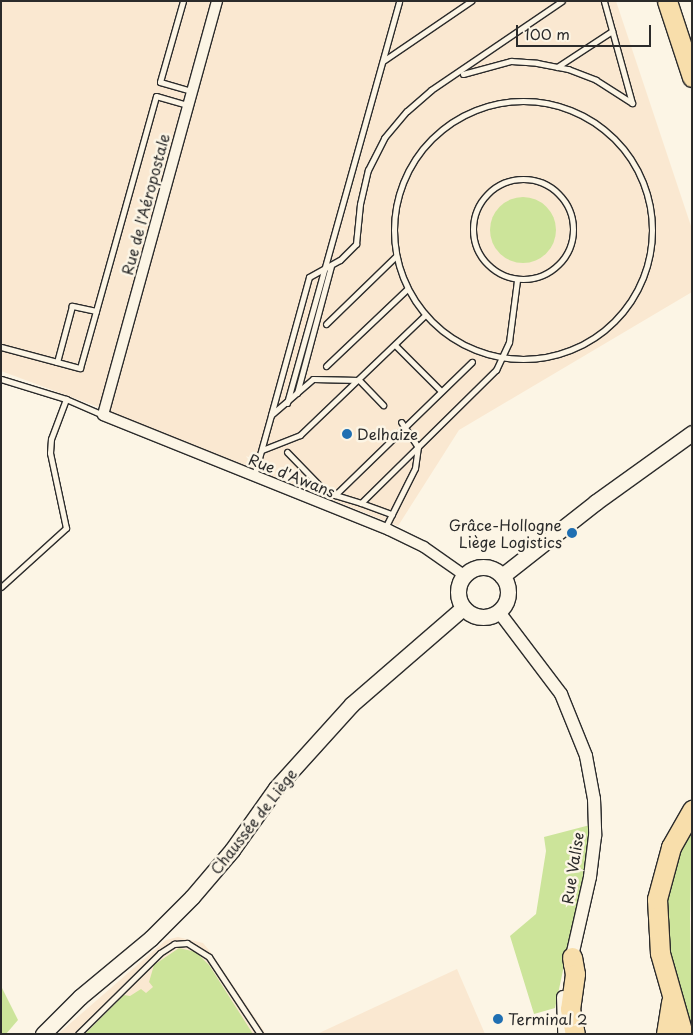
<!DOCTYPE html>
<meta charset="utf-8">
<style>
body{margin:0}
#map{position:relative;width:693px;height:1035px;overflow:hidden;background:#fcf5e5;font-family:"Playpen Sans",sans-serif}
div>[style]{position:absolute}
.built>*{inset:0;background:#fae8d1}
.green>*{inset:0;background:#cce49a}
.round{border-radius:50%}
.roads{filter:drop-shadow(1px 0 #2b2b2b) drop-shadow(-1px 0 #2b2b2b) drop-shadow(0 1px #2b2b2b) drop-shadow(0 -1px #2b2b2b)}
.service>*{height:5px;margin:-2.5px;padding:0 2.5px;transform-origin:2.5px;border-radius:2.5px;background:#fcf5e5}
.service>.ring{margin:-2.5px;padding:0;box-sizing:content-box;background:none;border:5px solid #fcf5e5;border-radius:50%}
.minor>*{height:10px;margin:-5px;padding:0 5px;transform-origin:5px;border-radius:5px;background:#fcf5e5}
.tertiary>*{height:12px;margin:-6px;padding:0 6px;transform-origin:6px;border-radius:6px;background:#fcf5e5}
.secondary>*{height:15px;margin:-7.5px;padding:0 7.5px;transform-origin:7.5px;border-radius:7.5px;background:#fcf5e5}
.secondary>.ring{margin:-7.5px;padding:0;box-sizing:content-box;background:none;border:15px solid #fcf5e5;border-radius:50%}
.motorway>*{height:19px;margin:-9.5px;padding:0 9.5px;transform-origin:9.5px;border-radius:9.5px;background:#f8deab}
.dots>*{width:14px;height:14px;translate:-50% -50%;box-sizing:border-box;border:2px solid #fcf5e5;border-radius:50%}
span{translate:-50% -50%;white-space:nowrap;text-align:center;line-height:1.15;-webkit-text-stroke:5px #fcf5e5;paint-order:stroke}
.street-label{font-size:15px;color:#2b2b2b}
.poi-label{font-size:15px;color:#2b2b2b}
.left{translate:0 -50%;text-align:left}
.right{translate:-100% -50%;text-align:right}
.frame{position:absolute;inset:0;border:2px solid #2b2b2b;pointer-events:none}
.scale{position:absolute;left:516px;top:25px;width:135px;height:22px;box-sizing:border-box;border:2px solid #2b2b2b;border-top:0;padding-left:6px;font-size:15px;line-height:18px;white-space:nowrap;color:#2b2b2b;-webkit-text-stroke:4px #fcf5e5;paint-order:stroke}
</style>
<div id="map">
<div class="built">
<i style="clip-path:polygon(1px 1px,616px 1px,692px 229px,692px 292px,459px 430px,398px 526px,101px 408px,1px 371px)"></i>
<i style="clip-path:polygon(178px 937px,203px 943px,212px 954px,266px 1034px,58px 1034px,166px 940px)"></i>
<i style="clip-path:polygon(457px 969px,485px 1034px,317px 1034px)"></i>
</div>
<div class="green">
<i class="round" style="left:490px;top:197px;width:66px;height:66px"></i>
<i style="clip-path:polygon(692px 817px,690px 919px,692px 1033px,666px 948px,660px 898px)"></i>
<i style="clip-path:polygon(590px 825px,586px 862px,555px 1008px,534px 1014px,510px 936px,536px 914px,546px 851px,544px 837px)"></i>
<i style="clip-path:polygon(179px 948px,196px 952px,209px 965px,253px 1034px,85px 1034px,124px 995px,130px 996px,141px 989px,146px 993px,153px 987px,149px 982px,154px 965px)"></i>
<i style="clip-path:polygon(1px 986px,18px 1020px,6px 1034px,1px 1034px)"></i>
</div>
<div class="roads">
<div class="service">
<i style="left:183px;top:1px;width:84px;rotate:105.9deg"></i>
<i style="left:160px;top:82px;width:33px;rotate:16deg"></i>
<i style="left:383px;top:61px;width:107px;rotate:-34.3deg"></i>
<i style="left:557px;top:67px;width:66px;rotate:-33.2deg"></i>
<i style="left:463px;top:74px;width:50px;rotate:-15.2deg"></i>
<i style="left:511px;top:61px;width:26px;rotate:4deg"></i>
<i style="left:537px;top:63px;width:32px;rotate:11deg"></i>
<i style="left:568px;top:69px;width:30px;rotate:21deg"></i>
<i style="left:596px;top:80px;width:43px;rotate:32.6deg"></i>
<i style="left:632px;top:103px;width:106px;rotate:-105.4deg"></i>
<i class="ring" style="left:394px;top:101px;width:253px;height:253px"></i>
<i class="ring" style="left:473px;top:179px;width:95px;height:95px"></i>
<i style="left:96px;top:311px;width:223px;rotate:-74.4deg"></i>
<i style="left:156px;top:96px;width:33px;rotate:16deg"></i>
<i style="left:326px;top:324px;width:98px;rotate:-44.2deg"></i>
<i style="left:395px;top:345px;width:65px;rotate:45deg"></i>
<i style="left:1px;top:347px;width:58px;rotate:15deg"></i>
<i style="left:57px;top:362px;width:24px;rotate:15deg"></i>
<i style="left:80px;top:368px;width:59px;rotate:-74.3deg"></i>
<i style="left:96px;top:311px;width:25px;rotate:-168deg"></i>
<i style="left:72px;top:306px;width:58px;rotate:105deg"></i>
<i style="left:326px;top:366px;width:112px;rotate:-43.5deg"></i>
<i style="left:1px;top:379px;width:68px;rotate:17.1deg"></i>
<i style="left:66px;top:399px;width:40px;rotate:23.4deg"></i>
<i style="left:297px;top:393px;width:131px;rotate:-75deg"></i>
<i style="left:287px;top:403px;width:417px;rotate:-74.4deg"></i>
<i style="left:271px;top:415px;width:143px;rotate:-74.6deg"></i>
<i style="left:309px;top:277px;width:35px;rotate:-29deg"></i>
<i style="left:340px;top:260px;width:23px;rotate:-45deg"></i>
<i style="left:356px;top:244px;width:40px;rotate:-84.3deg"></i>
<i style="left:360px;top:204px;width:35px;rotate:-77deg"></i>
<i style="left:368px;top:170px;width:36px;rotate:-63deg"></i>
<i style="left:384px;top:138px;width:35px;rotate:-50deg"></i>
<i style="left:407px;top:111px;width:32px;rotate:-41deg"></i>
<i style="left:431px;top:90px;width:158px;rotate:-34.2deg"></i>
<i style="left:262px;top:450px;width:41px;rotate:-21.5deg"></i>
<i style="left:300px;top:435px;width:173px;rotate:-43.8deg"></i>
<i style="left:287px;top:452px;width:53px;rotate:45.8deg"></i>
<i style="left:324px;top:490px;width:12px;rotate:24deg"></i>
<i style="left:335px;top:495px;width:191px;rotate:-44.2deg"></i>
<i style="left:254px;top:476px;width:63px;rotate:-74.4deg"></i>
<i style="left:271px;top:415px;width:55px;rotate:-40.6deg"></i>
<i style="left:313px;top:379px;width:46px;rotate:1.2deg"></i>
<i style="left:359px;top:380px;width:35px;rotate:46deg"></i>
<i style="left:335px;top:495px;width:27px;rotate:17deg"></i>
<i style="left:361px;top:503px;width:190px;rotate:-44.6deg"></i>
<i style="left:496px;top:370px;width:31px;rotate:-65deg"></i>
<i style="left:509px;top:342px;width:63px;rotate:-82.6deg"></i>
<i style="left:361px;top:503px;width:33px;rotate:20deg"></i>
<i style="left:385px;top:528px;width:67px;rotate:-63.4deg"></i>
<i style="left:415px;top:468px;width:21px;rotate:-82deg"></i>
<i style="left:418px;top:447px;width:30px;rotate:-124deg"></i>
<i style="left:1px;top:587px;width:88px;rotate:-42.2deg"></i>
<i style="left:66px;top:528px;width:77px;rotate:-102deg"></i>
<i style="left:50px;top:453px;width:14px;rotate:-86deg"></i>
<i style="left:51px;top:439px;width:43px;rotate:-69.4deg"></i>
<i style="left:78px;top:1034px;width:115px;rotate:-44.6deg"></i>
<i style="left:160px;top:953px;width:17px;rotate:-33deg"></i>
<i style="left:174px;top:944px;width:13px;rotate:-4deg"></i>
<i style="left:187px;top:943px;width:26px;rotate:32deg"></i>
<i style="left:209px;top:957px;width:92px;rotate:56.5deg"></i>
</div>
<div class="minor">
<i style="left:217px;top:1px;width:429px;rotate:105.4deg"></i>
<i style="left:103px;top:415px;width:308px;rotate:21.9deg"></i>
<i style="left:389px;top:530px;width:39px;rotate:26deg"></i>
<i style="left:424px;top:547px;width:49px;rotate:35deg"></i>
</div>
<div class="tertiary">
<i style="left:499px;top:612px;width:103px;rotate:52.9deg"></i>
<i style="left:561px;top:694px;width:67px;rotate:68deg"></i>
<i style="left:586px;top:756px;width:44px;rotate:79.5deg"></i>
<i style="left:594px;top:799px;width:37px;rotate:88deg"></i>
<i style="left:595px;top:836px;width:41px;rotate:97deg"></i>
<i style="left:590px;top:877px;width:90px;rotate:102.8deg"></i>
<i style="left:563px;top:997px;width:37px;rotate:88deg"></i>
</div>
<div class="secondary">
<i class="ring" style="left:458px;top:567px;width:35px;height:35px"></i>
<i style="left:502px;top:576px;width:120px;rotate:-38.2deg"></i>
<i style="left:596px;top:502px;width:118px;rotate:-35.7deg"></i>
<i style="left:43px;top:1034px;width:52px;rotate:-45deg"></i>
<i style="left:80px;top:997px;width:92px;rotate:-39.7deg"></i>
<i style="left:151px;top:938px;width:58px;rotate:-45deg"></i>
<i style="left:192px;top:897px;width:62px;rotate:-49.6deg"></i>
<i style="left:232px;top:850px;width:76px;rotate:-54.6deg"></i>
<i style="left:276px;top:788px;width:113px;rotate:-47.9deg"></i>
<i style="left:352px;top:704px;width:147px;rotate:-40.9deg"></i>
</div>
<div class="motorway">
<i style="left:667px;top:1px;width:80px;rotate:71.8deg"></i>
<i style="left:572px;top:957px;width:17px;rotate:80deg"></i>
<i style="left:575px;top:974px;width:35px;rotate:98deg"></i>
<i style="left:570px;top:1009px;width:25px;rotate:79deg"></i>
<i style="left:666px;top:1034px;width:33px;rotate:-81deg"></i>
<i style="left:683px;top:1034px;width:84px;rotate:-105.9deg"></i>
<i style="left:660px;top:953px;width:54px;rotate:-93.2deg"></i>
<i style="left:657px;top:899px;width:54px;rotate:-74.9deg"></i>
<i style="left:671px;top:847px;width:43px;rotate:-60.4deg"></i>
</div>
</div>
<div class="dots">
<i style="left:347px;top:434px;background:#1f6fb2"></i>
<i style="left:572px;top:533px;background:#1f6fb2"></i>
<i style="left:498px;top:1019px;background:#1f6fb2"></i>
</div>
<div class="street-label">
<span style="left:145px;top:204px;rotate:-75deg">Rue de l'Aéropostale</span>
<span style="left:292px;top:475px;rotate:22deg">Rue d'Awans</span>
<span style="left:253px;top:821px;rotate:-52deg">Chaussée de Liège</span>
<span style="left:572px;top:868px;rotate:-81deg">Rue Valise</span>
</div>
<div class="poi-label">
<span class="left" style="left:357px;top:434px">Delhaize</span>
<span class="right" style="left:562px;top:533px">Grâce-Hollogne<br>Liège Logistics</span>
<span class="left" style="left:508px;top:1019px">Terminal 2</span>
</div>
<div class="frame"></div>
<div class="scale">100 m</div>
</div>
